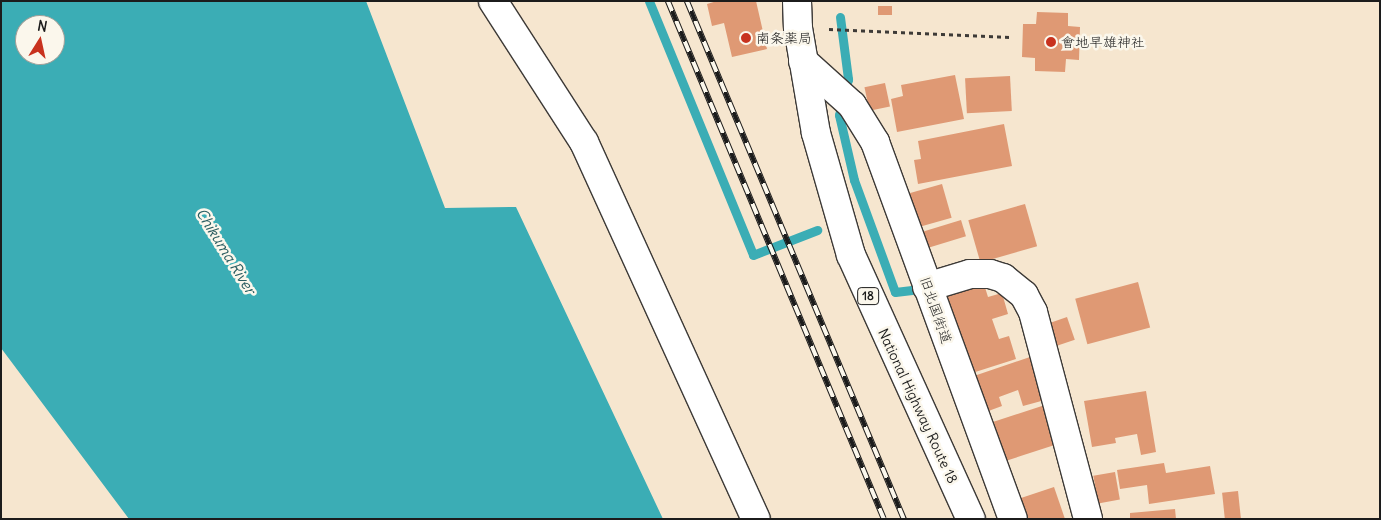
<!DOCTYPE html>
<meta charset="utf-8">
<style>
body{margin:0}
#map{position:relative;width:1381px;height:520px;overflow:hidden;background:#f6e6cf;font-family:Delius,"Klee One",sans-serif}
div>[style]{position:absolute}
.water>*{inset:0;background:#3badb5}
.stream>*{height:9px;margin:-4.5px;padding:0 4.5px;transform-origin:4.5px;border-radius:4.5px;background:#3badb5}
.building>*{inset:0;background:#df9974;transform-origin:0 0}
.path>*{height:3px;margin-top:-1.5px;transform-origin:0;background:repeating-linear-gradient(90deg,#3d3a37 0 4px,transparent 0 8px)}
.roads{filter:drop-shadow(1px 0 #3d3a37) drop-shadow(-1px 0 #3d3a37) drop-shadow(0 1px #3d3a37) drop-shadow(0 -1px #3d3a37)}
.minor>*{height:28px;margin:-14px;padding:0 14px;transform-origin:14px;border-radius:14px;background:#fff}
.trunk>*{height:28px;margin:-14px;padding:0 14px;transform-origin:14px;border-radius:14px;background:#fff}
.rail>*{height:5.5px;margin-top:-2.75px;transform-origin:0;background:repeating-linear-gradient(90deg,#fbf7ec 0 11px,#1c1c1c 0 22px);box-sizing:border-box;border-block:1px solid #1c1c1c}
.dots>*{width:14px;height:14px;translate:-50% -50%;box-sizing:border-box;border:2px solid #fbf7ec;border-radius:50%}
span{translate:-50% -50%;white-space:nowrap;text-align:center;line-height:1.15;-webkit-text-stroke:5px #fbf7ec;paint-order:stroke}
.shield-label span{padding:1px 4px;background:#fbf7ec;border:1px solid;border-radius:4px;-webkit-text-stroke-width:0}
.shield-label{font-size:12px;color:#1c1c1c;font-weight:700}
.poi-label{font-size:14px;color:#1c1c1c}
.left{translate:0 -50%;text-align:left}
.street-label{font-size:14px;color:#1c1c1c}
.water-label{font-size:15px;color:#2a5d61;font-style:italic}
.frame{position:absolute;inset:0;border:2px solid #1c1c1c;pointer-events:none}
.north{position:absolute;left:15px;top:15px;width:50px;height:50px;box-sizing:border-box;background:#fbf7ec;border:1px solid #a29f99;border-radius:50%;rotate:10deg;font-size:14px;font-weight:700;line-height:20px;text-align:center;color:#1c1c1c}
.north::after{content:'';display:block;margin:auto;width:18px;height:22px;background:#c8321e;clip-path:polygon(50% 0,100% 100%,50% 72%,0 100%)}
</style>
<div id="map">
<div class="water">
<i style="clip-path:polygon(evenodd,1px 1px,366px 1px,445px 208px,516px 207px,663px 519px,129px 519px,1px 348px,1px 1px,25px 25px,55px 25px,55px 55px,25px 55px,25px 25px)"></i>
</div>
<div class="stream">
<i style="left:649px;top:1px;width:274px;rotate:67.7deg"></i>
<i style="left:753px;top:255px;width:69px;rotate:-21.3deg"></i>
<i style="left:840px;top:17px;width:63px;rotate:82.6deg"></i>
<i style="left:848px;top:79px;width:37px;rotate:104deg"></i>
<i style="left:839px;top:115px;width:67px;rotate:77deg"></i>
<i style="left:854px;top:180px;width:119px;rotate:69.9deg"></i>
<i style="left:895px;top:292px;width:17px;rotate:-7deg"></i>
</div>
<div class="building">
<i style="clip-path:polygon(717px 1px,756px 1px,767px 49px,732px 57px,724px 23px,712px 26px,707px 4px)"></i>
<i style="left:878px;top:6px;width:14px;height:9px"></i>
<i style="clip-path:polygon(1037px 12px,1068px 13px,1068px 26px,1080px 27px,1079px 60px,1066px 59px,1065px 72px,1035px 71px,1035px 58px,1022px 57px,1023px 24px,1036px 24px)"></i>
<i style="clip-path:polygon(955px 75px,964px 119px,897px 132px,891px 99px,903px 96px,901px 85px)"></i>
<i style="left:1010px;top:76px;width:35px;height:45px;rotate:87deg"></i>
<i style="left:885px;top:83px;width:24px;height:21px;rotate:78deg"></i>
<i style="clip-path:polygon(1004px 124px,1012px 166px,918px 184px,914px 160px,921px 159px,918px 141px)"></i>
<i style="left:942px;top:184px;width:35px;height:34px;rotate:74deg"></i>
<i style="left:1025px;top:204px;width:44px;height:59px;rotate:74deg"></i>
<i style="left:961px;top:220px;width:17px;height:41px;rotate:73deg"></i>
<i style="clip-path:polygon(983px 281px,988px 297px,1002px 293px,1008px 314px,992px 319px,999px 339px,1009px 336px,1016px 359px,969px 374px,943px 294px)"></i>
<i style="left:1138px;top:282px;width:47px;height:65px;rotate:75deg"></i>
<i style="left:1067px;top:317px;width:24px;height:22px;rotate:71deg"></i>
<i style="clip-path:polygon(1030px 357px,1045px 400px,1023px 406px,1018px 390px,999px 397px,1002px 406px,983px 413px,971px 377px)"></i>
<i style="clip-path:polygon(1146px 391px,1156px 452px,1141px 455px,1137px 434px,1115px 438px,1116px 443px,1092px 447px,1084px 401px)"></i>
<i style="left:1045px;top:405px;width:41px;height:54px;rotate:72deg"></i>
<i style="clip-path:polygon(1164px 463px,1166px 473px,1210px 466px,1215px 494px,1149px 504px,1147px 485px,1120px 489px,1117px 470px)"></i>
<i style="left:1115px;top:472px;width:28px;height:22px;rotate:80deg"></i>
<i style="clip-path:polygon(1054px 487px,1065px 519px,1027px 519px,1021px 498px)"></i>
<i style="left:1238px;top:491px;width:28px;height:16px;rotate:84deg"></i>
<i style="clip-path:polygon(1175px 509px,1176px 519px,1130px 519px,1130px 513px)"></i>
</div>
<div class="path">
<i style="left:829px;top:29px;width:181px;rotate:2.5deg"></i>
</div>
<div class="roads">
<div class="minor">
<i style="left:493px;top:1px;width:168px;rotate:57.2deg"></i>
<i style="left:584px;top:142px;width:414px;rotate:65.5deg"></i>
<i style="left:803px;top:61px;width:66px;rotate:41.9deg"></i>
<i style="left:852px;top:105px;width:44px;rotate:58.1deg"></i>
<i style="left:875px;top:142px;width:401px;rotate:69.9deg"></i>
<i style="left:927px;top:287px;width:45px;rotate:-16.8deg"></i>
<i style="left:970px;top:274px;width:20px"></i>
<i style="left:990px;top:274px;width:14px;rotate:17deg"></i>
<i style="left:1003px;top:278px;width:27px;rotate:39deg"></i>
<i style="left:1024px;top:295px;width:19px;rotate:62deg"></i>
<i style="left:1033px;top:312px;width:214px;rotate:75.1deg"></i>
</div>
<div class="trunk">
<i style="left:797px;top:1px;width:27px;rotate:88deg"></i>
<i style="left:798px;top:28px;width:107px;rotate:80.3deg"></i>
<i style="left:816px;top:133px;width:127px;rotate:74deg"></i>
<i style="left:851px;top:255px;width:290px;rotate:65.6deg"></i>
</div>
</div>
<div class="rail">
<i style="left:668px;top:1px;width:561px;rotate:67.36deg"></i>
<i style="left:687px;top:1px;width:562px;rotate:67.27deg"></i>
</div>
<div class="dots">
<i style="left:746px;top:38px;background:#c8321e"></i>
<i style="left:1051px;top:42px;background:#c8321e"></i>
</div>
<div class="shield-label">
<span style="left:868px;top:296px">18</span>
</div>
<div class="poi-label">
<span class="left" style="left:756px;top:38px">南条薬局</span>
<span class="left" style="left:1061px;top:42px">會地早雄神社</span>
</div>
<div class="street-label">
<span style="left:936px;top:310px;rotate:71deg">旧北国街道</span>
<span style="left:918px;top:406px;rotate:65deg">National Highway Route 18</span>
</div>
<div class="water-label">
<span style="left:226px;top:251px;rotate:58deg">Chikuma River</span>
</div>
<div class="frame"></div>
<div class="north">N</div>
</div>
